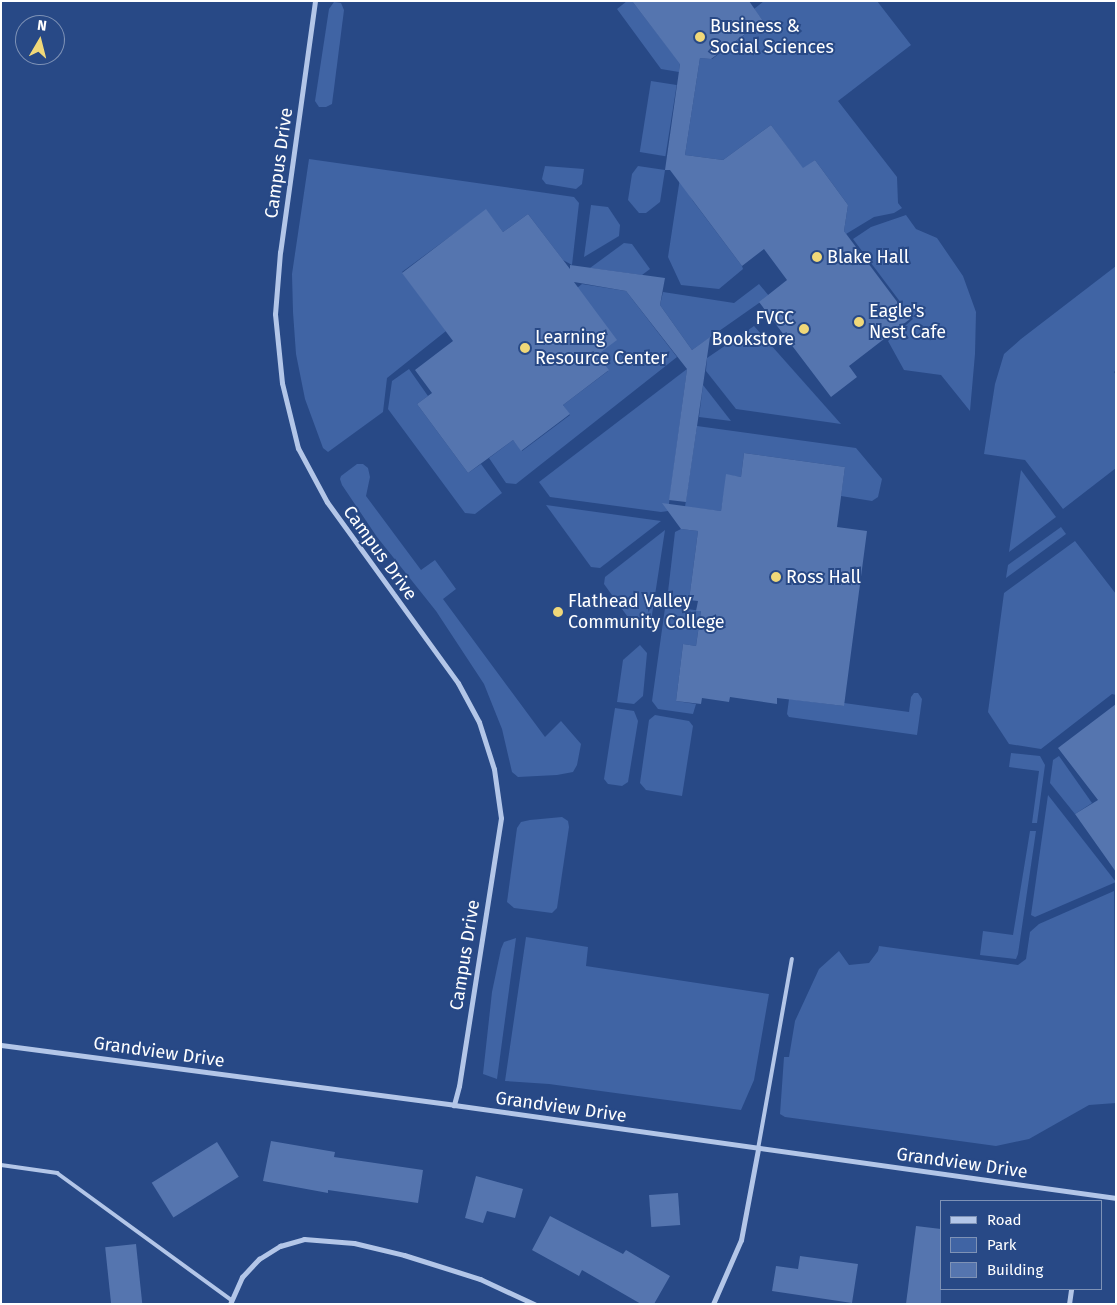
<!DOCTYPE html>
<style>
body{margin:0}
#map{position:relative;width:1117px;height:1305px;overflow:hidden;background:#284986;font-family:"Fira Sans",sans-serif}
div>[style]{position:absolute}
.green>*{inset:0;background:#4064a4;transform-origin:0 0}
.building>*{inset:0;background:#5575af;transform-origin:0 0}
.service>*{height:4px;margin:-2px;padding:0 2px;transform-origin:2px;border-radius:2px;background:#b3c6e8}
.minor>*{height:5px;margin:-2.5px;padding:0 2.5px;transform-origin:2.5px;border-radius:2.5px;background:#b3c6e8}
.dots>*{width:14px;height:14px;translate:-50% -50%;box-sizing:border-box;border:2px solid #284986;border-radius:50%}
span{translate:-50% -50%;white-space:nowrap;text-align:center;line-height:1.15;-webkit-text-stroke:4px #284986;paint-order:stroke}
.poi-label{font-size:18px;color:#fff}
.left{translate:0 -50%;text-align:left}
.right{translate:-100% -50%;text-align:right}
.street-label{font-size:18px;color:#fff}
.frame{position:absolute;inset:0;border:2px solid #fff;pointer-events:none}
.legend{position:absolute;left:940px;top:1200px;width:162px;height:90px;box-sizing:border-box;background:#284986;border:1px solid #7e92b6;margin:0;padding:6px 9px;list-style:none;font-size:15px;color:#fff}
.legend li{display:flex;align-items:center;gap:10px;height:25px}
.legend b{width:25px;border:1px solid #7e92b6}
.north{position:absolute;left:15px;top:15px;width:50px;height:50px;box-sizing:border-box;background:#284986;border:1px solid #7e92b6;border-radius:50%;rotate:8deg;font-size:14px;font-weight:700;line-height:20px;text-align:center;color:#fff}
.north::after{content:'';display:block;margin:auto;width:18px;height:22px;background:#f0d879;clip-path:polygon(50% 0,100% 100%,50% 72%,0 100%)}
</style>
<div id="map">
<div class="green">
<i style="clip-path:polygon(627px 1px,632px 1px,673px 54px,681px 55px,679px 72px,661px 69px,617px 9px)"></i>
<i style="clip-path:polygon(764px 1px,877px 1px,911px 45px,838px 101px,897px 177px,898px 203px,902px 208px,894px 213px,874px 217px,846px 234px,844px 231px,848px 205px,815px 160px,803px 169px,771px 125px,723px 160px,685px 155px,700px 58px,712px 59px,763px 21px,754px 9px)"></i>
<i style="clip-path:polygon(334px 2px,341px 3px,344px 10px,332px 104px,326px 107px,319px 107px,315px 101px,329px 9px)"></i>
<i style="left:651px;top:81px;width:26px;height:72px;rotate:9deg"></i>
<i style="clip-path:polygon(309px 159px,574px 197px,579px 203px,572px 265px,563px 260px,528px 214px,503px 232px,486px 210px,402px 272px,446px 331px,387px 378px,383px 412px,328px 452px,323px 448px,305px 399px,296px 354px,293px 312px,292px 274px)"></i>
<i style="clip-path:polygon(545px 166px,584px 169px,582px 184px,576px 189px,546px 184px,542px 179px)"></i>
<i style="clip-path:polygon(638px 166px,665px 170px,660px 202px,646px 213px,639px 213px,628px 200px,632px 174px)"></i>
<i style="clip-path:polygon(680px 178px,693px 201px,742px 266px,743px 269px,719px 289px,681px 285px,668px 257px)"></i>
<i style="clip-path:polygon(591px 205px,608px 207px,620px 225px,619px 236px,584px 257px)"></i>
<i style="clip-path:polygon(906px 215px,916px 229px,937px 238px,963px 276px,976px 312px,975px 354px,970px 411px,941px 375px,904px 370px,888px 341px,913px 319px,853px 239px,871px 227px)"></i>
<i style="clip-path:polygon(624px 243px,632px 244px,650px 269px,642px 275px,590px 268px)"></i>
<i style="clip-path:polygon(1116px 266px,1116px 370px,1114px 372px,1116px 375px,1116px 468px,1063px 509px,1025px 460px,984px 454px,995px 384px,1004px 354px,1021px 339px)"></i>
<i style="clip-path:polygon(582px 284px,626px 291px,677px 357px,516px 484px,506px 483px,489px 458px,513px 440px,522px 451px,570px 415px,563px 405px,608px 371px,597px 355px,572px 292px)"></i>
<i style="clip-path:polygon(759px 284px,769px 296px,692px 350px,660px 305px,663px 292px,734px 303px)"></i>
<i style="clip-path:polygon(754px 326px,841px 424px,736px 409px,706px 371px,707px 358px)"></i>
<i style="clip-path:polygon(409px 369px,428px 396px,417px 404px,468px 473px,481px 464px,502px 493px,475px 514px,465px 513px,388px 409px,392px 381px)"></i>
<i style="clip-path:polygon(687px 369px,668px 511px,661px 512px,550px 497px,539px 482px)"></i>
<i style="clip-path:polygon(703px 385px,731px 421px,699px 417px)"></i>
<i style="clip-path:polygon(697px 426px,856px 448px,882px 479px,878px 497px,872px 501px,841px 496px,845px 467px,744px 453px,741px 477px,727px 475px,721px 511px,685px 507px)"></i>
<i style="clip-path:polygon(357px 464px,363px 464px,368px 468px,370px 477px,366px 496px,421px 570px,435px 560px,456px 589px,443px 599px,545px 737px,561px 721px,581px 744px,577px 765px,573px 772px,557px 775px,518px 777px,512px 772px,502px 729px,484px 684px,436px 611px,377px 537px,342px 485px,340px 479px,341px 476px)"></i>
<i style="clip-path:polygon(1021px 470px,1056px 517px,1009px 552px)"></i>
<i style="clip-path:polygon(546px 505px,661px 521px,600px 568px,591px 567px)"></i>
<i style="clip-path:polygon(1061px 527px,1066px 534px,1006px 578px,1008px 565px)"></i>
<i style="clip-path:polygon(681px 529px,698px 531px,689px 600px,670px 597px,668px 592px,675px 532px)"></i>
<i style="clip-path:polygon(665px 530px,651px 621px,645px 628px,635px 627px,604px 584px,605px 577px)"></i>
<i style="clip-path:polygon(1075px 541px,1116px 594px,1116px 695px,1112px 694px,1041px 749px,1009px 744px,988px 712px,1004px 593px)"></i>
<i style="clip-path:polygon(667px 606px,701px 611px,696px 646px,683px 644px,676px 701px,696px 704px,693px 714px,658px 709px,652px 701px,665px 608px)"></i>
<i style="clip-path:polygon(640px 645px,647px 653px,643px 696px,634px 704px,617px 702px,623px 660px)"></i>
<i style="clip-path:polygon(914px 693px,918px 693px,922px 699px,917px 735px,789px 717px,787px 714px,789px 699px,844px 706px,844px 703px,909px 712px,911px 697px)"></i>
<i style="clip-path:polygon(615px 708px,634px 711px,638px 721px,628px 782px,622px 786px,608px 784px,604px 779px)"></i>
<i style="clip-path:polygon(655px 715px,689px 721px,693px 726px,682px 796px,646px 790px,640px 783px,649px 720px)"></i>
<i style="clip-path:polygon(1011px 753px,1040px 756px,1045px 765px,1037px 823px,1032px 823px,1039px 771px,1009px 767px)"></i>
<i style="clip-path:polygon(1059px 756px,1092px 803px,1075px 814px,1050px 783px,1053px 760px)"></i>
<i style="clip-path:polygon(1048px 795px,1116px 882px,1035px 917px,1031px 915px)"></i>
<i style="clip-path:polygon(562px 817px,568px 821px,569px 827px,557px 908px,552px 913px,514px 908px,507px 902px,517px 828px,521px 822px,530px 820px)"></i>
<i style="clip-path:polygon(1030px 831px,1036px 831px,1018px 954px,1016px 959px,980px 955px,983px 931px,1013px 935px)"></i>
<i style="clip-path:polygon(1114px 891px,1116px 1103px,1089px 1105px,1029px 1139px,996px 1146px,785px 1117px,780px 1114px,784px 1057px,789px 1057px,795px 1021px,819px 969px,839px 951px,849px 965px,869px 963px,878px 951px,879px 946px,1018px 965px,1026px 959px,1030px 932px,1039px 924px)"></i>
<i style="clip-path:polygon(526px 937px,588px 947px,586px 966px,769px 994px,754px 1080px,741px 1110px,549px 1084px,505px 1081px)"></i>
<i style="clip-path:polygon(516px 938px,497px 1079px,483px 1074px,492px 992px,501px 949px,504px 942px)"></i>
</div>
<div class="building">
<i style="clip-path:polygon(632px 1px,749px 1px,763px 21px,711px 59px,700px 58px,685px 155px,723px 160px,771px 125px,803px 168px,815px 160px,848px 205px,844px 231px,910px 319px,849px 366px,857px 377px,831px 397px,759px 302px,787px 280px,764px 249px,742px 266px,670px 170px,665px 170px,680px 64px)"></i>
<i style="clip-path:polygon(486px 209px,503px 232px,528px 214px,570px 269px,570px 265px,665px 278px,660px 305px,692px 350px,710px 337px,686px 502px,669px 500px,687px 369px,626px 291px,574px 282px,617px 340px,597px 355px,609px 370px,563px 405px,570px 414px,521px 451px,513px 440px,468px 473px,417px 404px,432px 393px,415px 370px,453px 341px,402px 273px)"></i>
<i style="clip-path:polygon(744px 453px,845px 467px,837px 527px,867px 531px,844px 706px,777px 698px,777px 704px,730px 697px,729px 702px,702px 698px,701px 704px,676px 701px,683px 644px,696px 646px,701px 611px,696px 611px,698px 601px,689px 600px,698px 531px,681px 529px,662px 503px,721px 511px,726px 474px,741px 477px)"></i>
<i style="clip-path:polygon(1116px 704px,1116px 872px,1075px 814px,1098px 800px,1058px 748px)"></i>
<i style="clip-path:polygon(271px 1141px,335px 1152px,334px 1157px,423px 1170px,418px 1203px,328px 1190px,328px 1193px,263px 1181px)"></i>
<i style="left:217px;top:1142px;width:41px;height:77px;rotate:58deg"></i>
<i style="clip-path:polygon(476px 1176px,523px 1189px,515px 1218px,487px 1211px,483px 1223px,465px 1218px)"></i>
<i style="left:678px;top:1193px;width:32px;height:29px;rotate:86deg"></i>
<i style="clip-path:polygon(550px 1216px,623px 1254px,626px 1250px,670px 1276px,654px 1304px,641px 1304px,582px 1270px,579px 1276px,532px 1250px)"></i>
<i style="clip-path:polygon(916px 1226px,941px 1229px,941px 1304px,906px 1304px)"></i>
<i style="left:136px;top:1244px;width:60px;height:31px;rotate:84deg"></i>
<i style="clip-path:polygon(800px 1256px,858px 1264px,852px 1303px,772px 1291px,776px 1266px,798px 1269px)"></i>
</div>
<div class="service">
<i style="left:758px;top:1149px;width:193px;rotate:-79.9deg"></i>
<i style="left:1px;top:1165px;width:57px;rotate:8.1deg"></i>
<i style="left:57px;top:1173px;width:215px;rotate:36.1deg"></i>
</div>
<div class="minor">
<i style="left:315px;top:1px;width:253px;rotate:97.9deg"></i>
<i style="left:280px;top:252px;width:62px;rotate:94.6deg"></i>
<i style="left:275px;top:314px;width:69px;rotate:84.2deg"></i>
<i style="left:282px;top:383px;width:67px;rotate:76.2deg"></i>
<i style="left:298px;top:448px;width:61px;rotate:61.8deg"></i>
<i style="left:327px;top:502px;width:223px;rotate:54.1deg"></i>
<i style="left:458px;top:683px;width:44px;rotate:61.7deg"></i>
<i style="left:479px;top:722px;width:49px;rotate:72.3deg"></i>
<i style="left:494px;top:769px;width:49px;rotate:81.9deg"></i>
<i style="left:501px;top:818px;width:271px;rotate:98.9deg"></i>
<i style="left:459px;top:1086px;width:20px;rotate:105deg"></i>
<i style="left:1px;top:1045px;width:457px;rotate:7.5deg"></i>
<i style="left:454px;top:1105px;width:669px;rotate:8deg"></i>
<i style="left:230px;top:1304px;width:30px;rotate:-66deg"></i>
<i style="left:242px;top:1277px;width:25px;rotate:-47deg"></i>
<i style="left:259px;top:1259px;width:25px;rotate:-32deg"></i>
<i style="left:280px;top:1246px;width:25px;rotate:-16deg"></i>
<i style="left:304px;top:1239px;width:50px;rotate:4.6deg"></i>
<i style="left:354px;top:1243px;width:51px;rotate:13.5deg"></i>
<i style="left:404px;top:1255px;width:80px;rotate:17.5deg"></i>
<i style="left:480px;top:1279px;width:60px;rotate:24.8deg"></i>
<i style="left:713px;top:1304px;width:70px;rotate:-66.4deg"></i>
<i style="left:741px;top:1240px;width:93px;rotate:-79.4deg"></i>
<i style="left:1069px;top:1304px;width:15px;rotate:-82deg"></i>
</div>
<div class="dots">
<i style="left:700px;top:37px;background:#f0d879"></i>
<i style="left:817px;top:257px;background:#f0d879"></i>
<i style="left:859px;top:322px;background:#f0d879"></i>
<i style="left:804px;top:329px;background:#f0d879"></i>
<i style="left:525px;top:348px;background:#f0d879"></i>
<i style="left:776px;top:577px;background:#f0d879"></i>
<i style="left:558px;top:612px;background:#f0d879"></i>
</div>
<div class="poi-label">
<span class="left" style="left:710px;top:37px">Business &amp;<br>Social Sciences</span>
<span class="left" style="left:827px;top:257px">Blake Hall</span>
<span class="left" style="left:869px;top:322px">Eagle's<br>Nest Cafe</span>
<span class="right" style="left:794px;top:329px">FVCC<br>Bookstore</span>
<span class="left" style="left:535px;top:348px">Learning<br>Resource Center</span>
<span class="left" style="left:786px;top:577px">Ross Hall</span>
<span class="left" style="left:568px;top:612px">Flathead Valley<br>Community College</span>
</div>
<div class="street-label">
<span style="left:279px;top:163px;rotate:-82deg">Campus Drive</span>
<span style="left:380px;top:553px;rotate:54deg">Campus Drive</span>
<span style="left:465px;top:955px;rotate:-81deg">Campus Drive</span>
<span style="left:159px;top:1052px;rotate:8deg">Grandview Drive</span>
<span style="left:561px;top:1107px;rotate:8deg">Grandview Drive</span>
<span style="left:962px;top:1163px;rotate:8deg">Grandview Drive</span>
</div>
<div class="frame"></div>
<ul class="legend">
<li><b style="height:6px;background:#b3c6e8"></b>Road</li>
<li><b style="height:14px;background:#4064a4"></b>Park</li>
<li><b style="height:14px;background:#5575af"></b>Building</li>
</ul>
<div class="north">N</div>
</div>
